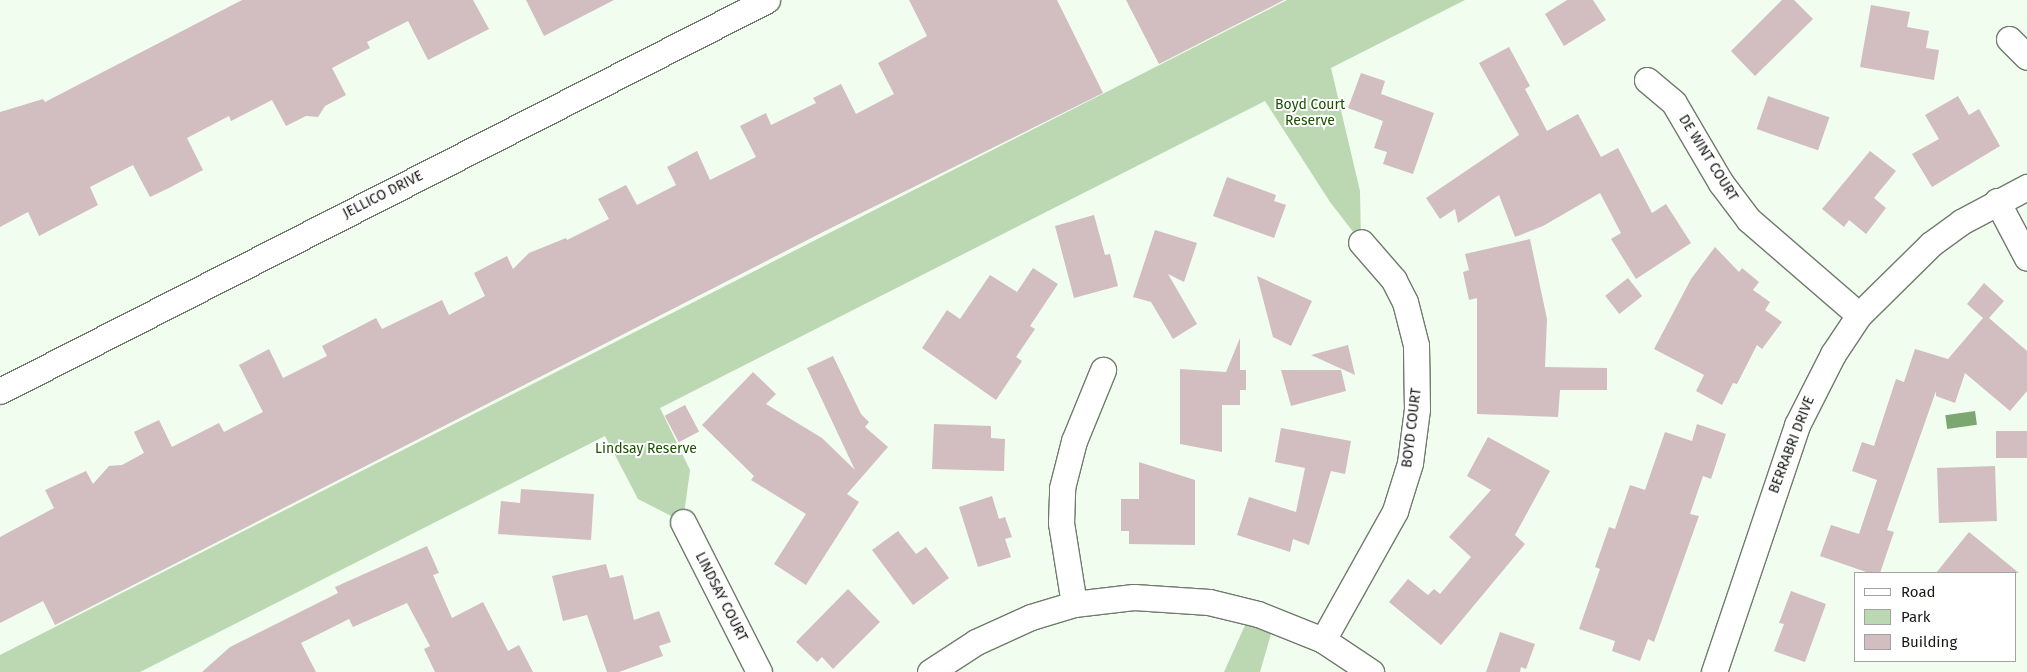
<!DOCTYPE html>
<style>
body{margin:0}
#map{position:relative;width:2027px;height:672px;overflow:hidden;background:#f1fdee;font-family:"Fira Sans",sans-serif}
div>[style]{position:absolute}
.green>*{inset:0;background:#bbd8b2}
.water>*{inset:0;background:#7da771;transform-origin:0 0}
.building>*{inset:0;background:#d2bdc1;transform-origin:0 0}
.roads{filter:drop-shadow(1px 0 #707b6d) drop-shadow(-1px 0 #707b6d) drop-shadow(0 1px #707b6d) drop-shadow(0 -1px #707b6d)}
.minor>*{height:25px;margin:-12.5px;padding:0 12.5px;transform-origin:12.5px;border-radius:12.5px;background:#fff}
span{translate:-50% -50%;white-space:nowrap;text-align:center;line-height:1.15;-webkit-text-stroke:4px #fff;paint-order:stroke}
.park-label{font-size:14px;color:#1a5000}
.street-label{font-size:14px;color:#151914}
.legend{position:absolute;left:1854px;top:572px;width:162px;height:90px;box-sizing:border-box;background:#fff;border:1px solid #a1a3a1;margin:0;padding:6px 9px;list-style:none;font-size:15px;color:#151914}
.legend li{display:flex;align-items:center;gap:10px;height:25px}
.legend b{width:25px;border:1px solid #a1a3a1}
</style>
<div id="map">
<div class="green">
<i style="clip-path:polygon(1287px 0,1465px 0,1331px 68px,1360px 191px,1361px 242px,1330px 202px,1265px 101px,660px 408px,690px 470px,683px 522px,638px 499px,605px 436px,140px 672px,0 672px,0 655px)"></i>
<i style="clip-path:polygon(1251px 612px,1275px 620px,1260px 672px,1224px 672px)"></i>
</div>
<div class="water">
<i style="left:1975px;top:411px;width:14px;height:30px;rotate:82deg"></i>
</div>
<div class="building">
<i style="clip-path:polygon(242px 0,473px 0,489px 29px,428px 60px,408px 21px,367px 42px,370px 48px,332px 68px,346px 95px,325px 106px,318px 117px,306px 116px,286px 126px,272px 100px,231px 121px,229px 116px,187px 138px,203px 170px,169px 188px,150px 197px,133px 165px,90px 187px,98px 205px,39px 236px,28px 212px,0 227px,0 112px,43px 99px,45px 102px)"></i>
<i style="clip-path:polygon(526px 0,614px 0,544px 36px)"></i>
<i style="clip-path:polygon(909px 0,1057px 0,1103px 93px,825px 231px,55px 625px,43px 601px,0 623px,0 537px,54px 508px,45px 490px,86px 471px,93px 484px,109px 466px,122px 465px,144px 453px,134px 432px,159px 420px,172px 447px,219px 423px,224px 432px,263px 412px,239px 365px,269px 349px,283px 378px,327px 356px,322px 346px,376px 318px,382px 329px,442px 300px,449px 315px,485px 296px,474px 273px,507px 256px,513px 269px,529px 253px,566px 238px,567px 240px,609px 219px,598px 199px,626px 185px,637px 205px,676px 185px,667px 167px,697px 151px,710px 180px,756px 157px,740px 126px,766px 113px,771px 125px,816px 103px,813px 98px,841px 84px,856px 114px,894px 94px,878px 63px,927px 36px)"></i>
<i style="clip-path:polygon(1126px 0,1284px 0,1159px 64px)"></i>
<i style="clip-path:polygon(1567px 0,1593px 0,1606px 20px,1564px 46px,1545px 14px)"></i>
<i style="clip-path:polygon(1782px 0,1794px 0,1813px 19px,1755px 76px,1731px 51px)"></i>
<i style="clip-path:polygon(1871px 5px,1910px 12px,1907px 27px,1929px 31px,1926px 48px,1939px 50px,1934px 80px,1860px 67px)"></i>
<i style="clip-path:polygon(1509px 47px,1530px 86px,1525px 89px,1547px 131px,1578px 114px,1601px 157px,1618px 148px,1652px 213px,1666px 204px,1691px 243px,1636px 279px,1611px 239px,1621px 233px,1600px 193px,1543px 226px,1515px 237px,1499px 195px,1458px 223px,1455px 209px,1440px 219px,1426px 198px,1519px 135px,1479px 63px)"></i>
<i style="clip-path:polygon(1361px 73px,1385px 81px,1381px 94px,1434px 113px,1413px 174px,1383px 164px,1387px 152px,1374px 148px,1383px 121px,1348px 108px)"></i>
<i style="left:1768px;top:96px;width:65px;height:35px;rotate:19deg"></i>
<i style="clip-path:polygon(1958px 96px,1969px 115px,1979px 109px,2000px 146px,1932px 187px,1912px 154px,1939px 139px,1925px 115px)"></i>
<i style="clip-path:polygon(1870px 151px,1896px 171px,1874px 198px,1886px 208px,1866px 234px,1849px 220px,1844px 227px,1822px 209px)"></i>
<i style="clip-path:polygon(1227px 177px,1276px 195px,1274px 201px,1286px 205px,1274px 238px,1213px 216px)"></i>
<i style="clip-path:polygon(1094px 215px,1105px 255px,1110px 254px,1118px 286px,1074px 298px,1055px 226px)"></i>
<i style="clip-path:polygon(1155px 230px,1197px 243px,1184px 282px,1168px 274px,1197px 324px,1173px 339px,1151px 302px,1133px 297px)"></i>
<i style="clip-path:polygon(1530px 239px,1547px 319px,1545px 367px,1607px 368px,1607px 390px,1560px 390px,1558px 417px,1477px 414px,1477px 298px,1469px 300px,1463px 272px,1469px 270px,1465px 254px)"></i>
<i style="clip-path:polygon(1715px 247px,1739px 272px,1742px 268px,1759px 282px,1753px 290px,1770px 302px,1765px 310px,1782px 322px,1762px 349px,1757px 345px,1737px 384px,1733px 383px,1722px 405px,1696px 391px,1704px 375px,1654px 349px,1691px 279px)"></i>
<i style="clip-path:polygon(1033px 268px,1058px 284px,1030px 326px,1035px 329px,1016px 357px,1022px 361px,996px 400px,922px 348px,947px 310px,960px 319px,990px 275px,1017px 292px)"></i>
<i style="clip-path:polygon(1257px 276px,1312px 301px,1291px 346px,1273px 337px)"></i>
<i style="left:1628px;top:278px;width:23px;height:29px;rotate:52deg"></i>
<i style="clip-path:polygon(1984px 283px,2004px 301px,1989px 318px,2027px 351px,2027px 391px,2010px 411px,1965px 373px,1955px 403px,1936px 396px,1936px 391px,1887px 530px,1894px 532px,1880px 573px,1869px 573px,1820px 556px,1831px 525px,1859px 534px,1877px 480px,1852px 471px,1862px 442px,1874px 446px,1896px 379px,1904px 382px,1915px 349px,1948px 359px,1983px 318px,1967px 304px)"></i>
<i style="clip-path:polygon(1240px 338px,1240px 370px,1246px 370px,1246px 390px,1240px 390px,1240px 405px,1222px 405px,1222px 452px,1180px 444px,1180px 369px,1226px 372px)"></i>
<i style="clip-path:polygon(1348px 345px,1355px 375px,1311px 355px)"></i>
<i style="clip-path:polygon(833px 356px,861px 414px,869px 422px,865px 427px,888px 447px,847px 494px,859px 502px,806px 585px,774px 564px,806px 514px,751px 480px,754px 476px,702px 425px,753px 372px,776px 394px,766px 404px,822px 438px,855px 470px,807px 368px)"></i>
<i style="clip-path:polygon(1281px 370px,1341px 370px,1346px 391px,1291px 406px)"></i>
<i style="left:685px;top:405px;width:30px;height:23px;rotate:62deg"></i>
<i style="clip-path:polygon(934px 424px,991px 426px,991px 438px,1005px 439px,1004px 471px,932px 469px)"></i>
<i style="clip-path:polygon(1697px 424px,1726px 434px,1711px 479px,1703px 476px,1690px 514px,1699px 516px,1654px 642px,1648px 639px,1640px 661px,1612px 651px,1615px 641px,1579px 629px,1600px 569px,1595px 567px,1609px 527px,1615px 529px,1630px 485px,1645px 490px,1665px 432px,1692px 441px)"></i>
<i style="clip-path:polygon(1281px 428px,1351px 441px,1345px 474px,1331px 471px,1309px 545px,1293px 539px,1290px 552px,1237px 535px,1249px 497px,1296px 512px,1305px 468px,1275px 462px)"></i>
<i style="left:2027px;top:431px;width:27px;height:31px;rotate:90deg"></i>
<i style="clip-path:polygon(1488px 437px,1550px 471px,1515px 535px,1525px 544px,1441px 645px,1389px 602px,1408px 579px,1428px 595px,1434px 589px,1440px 594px,1471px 557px,1449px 537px,1491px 490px,1467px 476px)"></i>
<i style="clip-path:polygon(1139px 462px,1195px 480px,1195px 545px,1129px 544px,1129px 531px,1121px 531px,1121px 499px,1139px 499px)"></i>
<i style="left:1995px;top:466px;width:55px;height:58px;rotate:88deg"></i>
<i style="clip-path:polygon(521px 489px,594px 494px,591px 540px,498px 534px,501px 501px,520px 503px)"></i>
<i style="clip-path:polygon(992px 496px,999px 519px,1005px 517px,1012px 537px,1005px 539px,1011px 557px,978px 567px,959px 507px)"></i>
<i style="clip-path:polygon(898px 531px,916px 554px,926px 547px,949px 578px,913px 605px,872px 550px)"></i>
<i style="clip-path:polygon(1969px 532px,2019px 573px,1936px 573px)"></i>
<i style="clip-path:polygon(427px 546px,439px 573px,433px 575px,452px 618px,483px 602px,508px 651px,519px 645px,533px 672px,435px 672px,424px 649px,430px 646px,407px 603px,353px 627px,349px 619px,301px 643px,316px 672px,202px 672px,230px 647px,338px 593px,335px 587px)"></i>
<i style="clip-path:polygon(606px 564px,610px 578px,623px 575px,634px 620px,659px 611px,671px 642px,659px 646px,663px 656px,619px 672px,607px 672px,587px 615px,563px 621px,552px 576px)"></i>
<i style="clip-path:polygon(848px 589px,880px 622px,833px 669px,822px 657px,817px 662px,796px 642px)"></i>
<i style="clip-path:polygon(1791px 591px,1826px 604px,1805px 662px,1774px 651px,1784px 624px,1779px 623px)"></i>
<i style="clip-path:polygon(1500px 632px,1535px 644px,1526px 669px,1521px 667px,1520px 672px,1486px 672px)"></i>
</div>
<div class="roads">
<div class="minor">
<i style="left:2009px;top:39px;width:25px;rotate:45deg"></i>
<i style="left:1647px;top:80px;width:35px;rotate:40deg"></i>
<i style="left:1674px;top:103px;width:93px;rotate:59.6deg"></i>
<i style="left:1721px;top:183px;width:46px;rotate:52.9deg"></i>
<i style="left:1749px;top:220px;width:145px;rotate:40.8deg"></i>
<i style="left:1997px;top:201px;width:64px;rotate:62.2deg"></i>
<i style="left:0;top:391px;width:861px;rotate:-27.01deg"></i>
<i style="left:683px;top:522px;width:168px;rotate:63.1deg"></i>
<i style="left:1074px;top:604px;width:82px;rotate:-99.1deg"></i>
<i style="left:1061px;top:523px;width:35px;rotate:-88deg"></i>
<i style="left:1062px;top:488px;width:49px;rotate:-75.7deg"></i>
<i style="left:1074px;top:441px;width:77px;rotate:-67.8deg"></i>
<i style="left:1323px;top:640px;width:148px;rotate:-60.8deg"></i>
<i style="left:1395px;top:511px;width:50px;rotate:-72.6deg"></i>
<i style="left:1410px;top:463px;width:54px;rotate:-82.6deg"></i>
<i style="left:1417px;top:409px;width:64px;rotate:-90.9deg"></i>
<i style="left:1416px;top:345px;width:44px;rotate:-104.3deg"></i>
<i style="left:1405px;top:302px;width:25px;rotate:-117deg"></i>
<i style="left:1394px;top:280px;width:50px;rotate:-131deg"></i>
<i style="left:930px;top:672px;width:55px;rotate:-33.1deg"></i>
<i style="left:976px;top:642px;width:60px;rotate:-24.4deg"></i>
<i style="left:1031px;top:617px;width:45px;rotate:-16.8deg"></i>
<i style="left:1074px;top:604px;width:60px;rotate:-6.7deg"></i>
<i style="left:1134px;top:597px;width:75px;rotate:3.8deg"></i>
<i style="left:1209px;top:602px;width:50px;rotate:13.8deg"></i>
<i style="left:1258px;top:614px;width:70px;rotate:21.8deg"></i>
<i style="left:1323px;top:640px;width:58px;rotate:33.7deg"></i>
<i style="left:1714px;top:672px;width:261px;rotate:-71.4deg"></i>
<i style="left:1797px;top:425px;width:80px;rotate:-63.1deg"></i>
<i style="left:1833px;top:354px;width:47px;rotate:-56.3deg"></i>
<i style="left:1859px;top:315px;width:101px;rotate:-44.6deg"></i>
<i style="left:1931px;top:244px;width:37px;rotate:-36deg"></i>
<i style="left:1961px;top:222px;width:75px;rotate:-27.9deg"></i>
</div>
</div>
<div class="park-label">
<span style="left:1310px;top:113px">Boyd Court<br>Reserve</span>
<span style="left:646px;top:449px">Lindsay Reserve</span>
</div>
<div class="street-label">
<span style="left:1708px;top:158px;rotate:58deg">DE WINT COURT</span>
<span style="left:383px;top:195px;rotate:-27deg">JELLICO DRIVE</span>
<span style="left:1412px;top:428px;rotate:-83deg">BOYD COURT</span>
<span style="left:1792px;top:445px;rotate:-69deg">BERRABRI DRIVE</span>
<span style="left:721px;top:597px;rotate:63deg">LINDSAY COURT</span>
</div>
<ul class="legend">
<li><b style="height:6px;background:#fff"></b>Road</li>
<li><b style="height:14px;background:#bbd8b2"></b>Park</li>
<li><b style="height:14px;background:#d2bdc1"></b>Building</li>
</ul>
</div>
